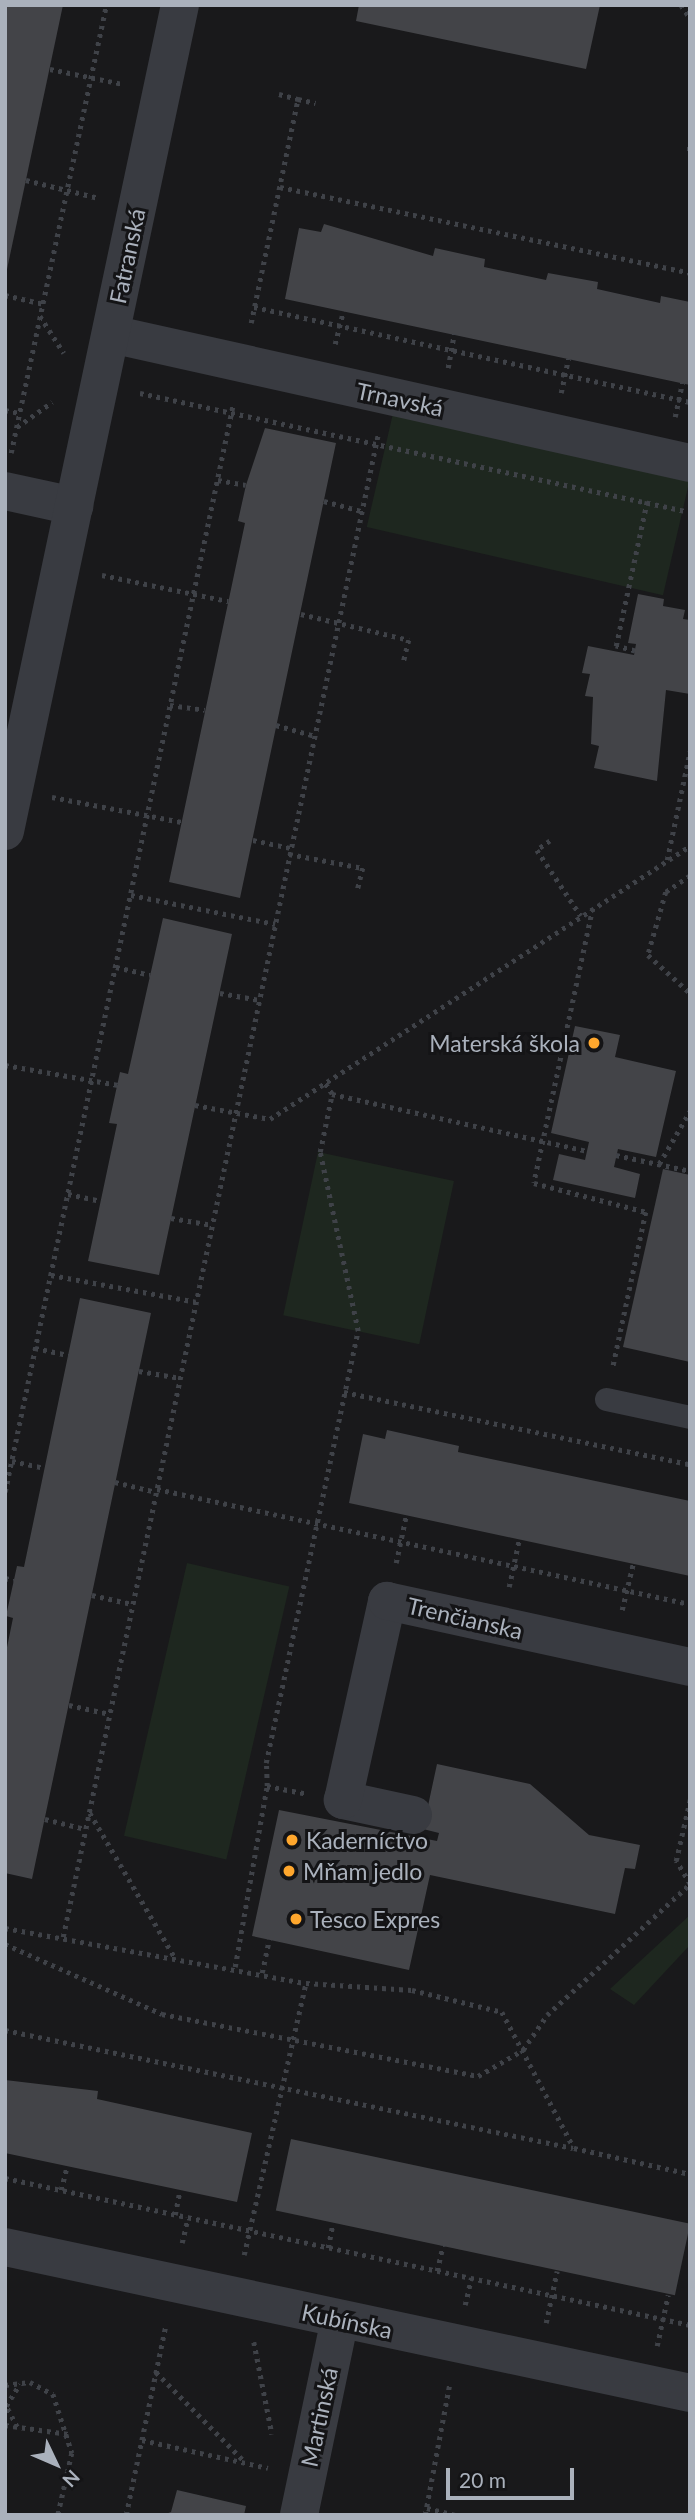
<!DOCTYPE html>
<meta charset="utf-8">
<style>
body{margin:0}
#map{position:relative;width:695px;height:2520px;overflow:hidden;background:#19191b;font-family:Lato,sans-serif}
div>[style]{position:absolute}
.green>*{inset:0;background:#1e271f;transform-origin:0 0}
.building>*{inset:0;background:#434448;transform-origin:0 0}
.path>*{height:4.5px;margin-top:-2.25px;transform-origin:0;background:repeating-linear-gradient(90deg,#3f4248 0 3.5px,transparent 0 8.5px)}
.lane>*{height:23px;margin:-11.5px;padding:0 11.5px;transform-origin:11.5px;border-radius:11.5px;background:#393b41}
.street>*{height:38px;margin:-19px;padding:0 19px;transform-origin:19px;border-radius:19px;background:#393b41}
.dots>*{width:19px;height:19px;translate:-50% -50%;box-sizing:border-box;border:4px solid #141416;border-radius:50%}
span{translate:-50% -50%;white-space:nowrap;text-align:center;line-height:1.15;-webkit-text-stroke:6px #141416;paint-order:stroke}
.street-label{font-size:23px;color:#aab1bc}
.poi-label{font-size:23px;color:#aab1bc}
.right{translate:-100% -50%;text-align:right}
.left{translate:0 -50%;text-align:left}
.frame{position:absolute;inset:0;border:7px solid #aab1bc;pointer-events:none}
.north{position:absolute;left:21px;top:2429px;width:70px;height:70px;-webkit-text-stroke:5px #141416;paint-order:stroke;rotate:134deg;font-size:19px;font-weight:700;line-height:28px;text-align:center;color:#aab1bc}
.north::after{content:'';display:block;margin:auto;width:24px;height:32px;background:#aab1bc;clip-path:polygon(50% 0,100% 100%,50% 72%,0 100%)}
.scale{position:absolute;left:446px;top:2468px;width:128px;height:32px;box-sizing:border-box;border:4px solid #aab1bc;border-top:0;padding-left:9px;font-size:21px;line-height:24px;white-space:nowrap;color:#aab1bc;-webkit-text-stroke:5px #141416;paint-order:stroke}
</style>
<div id="map">
<div class="green">
<i style="left:394px;top:409px;width:304px;height:121px;rotate:13deg"></i>
<i style="left:318px;top:1152px;width:139px;height:167px;rotate:12deg"></i>
<i style="left:187px;top:1563px;width:105px;height:280px;rotate:13deg"></i>
<i style="clip-path:polygon(690px 1915px,690px 1945px,634px 2005px,610px 1989px)"></i>
</div>
<div class="building">
<i style="clip-path:polygon(5px 5px,63px 5px,6px 274px,5px 274px)"></i>
<i style="clip-path:polygon(359px 5px,600px 5px,586px 69px,356px 21px)"></i>
<i style="clip-path:polygon(324px 224px,433px 256px,435px 248px,485px 259px,484px 267px,546px 280px,548px 273px,598px 282px,597px 289px,660px 303px,661px 296px,690px 302px,690px 385px,285px 299px,299px 228px,321px 232px)"></i>
<i style="clip-path:polygon(265px 428px,336px 443px,240px 898px,169px 882px,245px 523px,238px 521px,246px 485px)"></i>
<i style="clip-path:polygon(638px 594px,664px 599px,663px 606px,685px 610px,683px 619px,690px 620px,690px 694px,666px 690px,657px 781px,594px 768px,599px 746px,591px 744px,593px 697px,585px 696px,590px 674px,582px 673px,588px 646px,634px 655px,636px 644px,628px 643px)"></i>
<i style="clip-path:polygon(163px 918px,232px 934px,159px 1275px,88px 1261px,117px 1124px,109px 1123px,120px 1072px,128px 1074px)"></i>
<i style="clip-path:polygon(575px 1026px,620px 1035px,615px 1057px,676px 1071px,656px 1157px,618px 1149px,614px 1167px,640px 1174px,635px 1198px,553px 1180px,559px 1154px,585px 1160px,589px 1142px,551px 1133px)"></i>
<i style="clip-path:polygon(663px 1169px,690px 1175px,690px 1362px,623px 1347px)"></i>
<i style="clip-path:polygon(80px 1298px,151px 1313px,32px 1879px,5px 1873px,5px 1657px,13px 1618px,6px 1616px,17px 1566px,24px 1567px)"></i>
<i style="clip-path:polygon(387px 1430px,459px 1446px,458px 1452px,690px 1501px,690px 1576px,349px 1503px,363px 1434px,385px 1439px)"></i>
<i style="clip-path:polygon(437px 1764px,530px 1784px,589px 1835px,640px 1845px,635px 1869px,625px 1868px,615px 1914px,430px 1875px,409px 1970px,252px 1936px,279px 1810px,437px 1841px,439px 1833px,423px 1829px)"></i>
<i style="clip-path:polygon(5px 2080px,98px 2091px,97px 2099px,252px 2133px,237px 2202px,5px 2153px)"></i>
<i style="left:291px;top:2139px;width:408px;height:73px;rotate:12deg"></i>
<i style="clip-path:polygon(177px 2490px,246px 2506px,244px 2515px,163px 2515px,171px 2512px)"></i>
</div>
<div class="path">
<i style="left:681px;top:5px;width:16px;rotate:55deg"></i>
<i style="left:50px;top:69px;width:75px;rotate:11.6deg"></i>
<i style="left:279px;top:94px;width:20px;rotate:15deg"></i>
<i style="left:687px;top:149px;width:3px"></i>
<i style="left:26px;top:180px;width:75px;rotate:13.9deg"></i>
<i style="left:280px;top:187px;width:419px;rotate:11.8deg"></i>
<i style="left:5px;top:295px;width:39px;rotate:13deg"></i>
<i style="left:254px;top:307px;width:446px;rotate:12.3deg"></i>
<i style="left:40px;top:316px;width:44px;rotate:57deg"></i>
<i style="left:251px;top:323px;width:229px;rotate:-78.2deg"></i>
<i style="left:298px;top:99px;width:18px;rotate:13deg"></i>
<i style="left:335px;top:344px;width:34px;rotate:-76deg"></i>
<i style="left:448px;top:368px;width:35px;rotate:-80deg"></i>
<i style="left:140px;top:393px;width:563px;rotate:12.21deg"></i>
<i style="left:561px;top:393px;width:35px;rotate:-78deg"></i>
<i style="left:5px;top:410px;width:14px;rotate:12deg"></i>
<i style="left:675px;top:417px;width:35px;rotate:-78deg"></i>
<i style="left:17px;top:427px;width:43px;rotate:-35.5deg"></i>
<i style="left:11px;top:453px;width:458px;rotate:-78deg"></i>
<i style="left:218px;top:480px;width:28px;rotate:10deg"></i>
<i style="left:324px;top:501px;width:38px;rotate:15deg"></i>
<i style="left:102px;top:575px;width:129px;rotate:11.7deg"></i>
<i style="left:301px;top:614px;width:111px;rotate:13.5deg"></i>
<i style="left:409px;top:640px;width:21px;rotate:104deg"></i>
<i style="left:635px;top:651px;width:20px;rotate:-165deg"></i>
<i style="left:616px;top:646px;width:148px;rotate:-77.9deg"></i>
<i style="left:170px;top:705px;width:35px;rotate:8deg"></i>
<i style="left:276px;top:725px;width:41px;rotate:15.8deg"></i>
<i style="left:52px;top:797px;width:132px;rotate:10.9deg"></i>
<i style="left:253px;top:840px;width:39px;rotate:12deg"></i>
<i style="left:550px;top:841px;width:16px;rotate:145deg"></i>
<i style="left:537px;top:850px;width:79px;rotate:56.3deg"></i>
<i style="left:289px;top:854px;width:75px;rotate:10.7deg"></i>
<i style="left:363px;top:868px;width:21px;rotate:104deg"></i>
<i style="left:667px;top:860px;width:111px;rotate:-78.1deg"></i>
<i style="left:690px;top:876px;width:29px;rotate:146deg"></i>
<i style="left:666px;top:892px;width:66px;rotate:105.9deg"></i>
<i style="left:648px;top:955px;width:57px;rotate:42.1deg"></i>
<i style="left:131px;top:895px;width:147px;rotate:11.4deg"></i>
<i style="left:593px;top:908px;width:281px;rotate:102.1deg"></i>
<i style="left:534px;top:1183px;width:116px;rotate:14.5deg"></i>
<i style="left:646px;top:1212px;width:158px;rotate:102deg"></i>
<i style="left:116px;top:967px;width:35px;rotate:13deg"></i>
<i style="left:220px;top:993px;width:40px;rotate:10deg"></i>
<i style="left:5px;top:1065px;width:115px;rotate:10deg"></i>
<i style="left:332px;top:1094px;width:261px;rotate:12.6deg"></i>
<i style="left:195px;top:1105px;width:76px;rotate:10.6deg"></i>
<i style="left:270px;top:1119px;width:501px;rotate:-33.02deg"></i>
<i style="left:616px;top:1155px;width:76px;rotate:12.2deg"></i>
<i style="left:659px;top:1164px;width:61px;rotate:-59.7deg"></i>
<i style="left:68px;top:1194px;width:34px;rotate:12deg"></i>
<i style="left:171px;top:1218px;width:42px;rotate:9.7deg"></i>
<i style="left:51px;top:1275px;width:147px;rotate:10.5deg"></i>
<i style="left:35px;top:1348px;width:35px;rotate:12deg"></i>
<i style="left:139px;top:1371px;width:42px;rotate:9.7deg"></i>
<i style="left:344px;top:1392px;width:353px;rotate:11.8deg"></i>
<i style="left:12px;top:1461px;width:33px;rotate:12deg"></i>
<i style="left:115px;top:1482px;width:42px;rotate:13.7deg"></i>
<i style="left:157px;top:1489px;width:545px;rotate:12.18deg"></i>
<i style="left:5px;top:1492px;width:1112px;rotate:-78.16deg"></i>
<i style="left:396px;top:1563px;width:48px;rotate:-78deg"></i>
<i style="left:5px;top:1578px;width:9px;rotate:13deg"></i>
<i style="left:509px;top:1587px;width:48px;rotate:-78deg"></i>
<i style="left:92px;top:1595px;width:41px;rotate:12.7deg"></i>
<i style="left:622px;top:1610px;width:47px;rotate:-76.6deg"></i>
<i style="left:69px;top:1705px;width:42px;rotate:12.4deg"></i>
<i style="left:267px;top:1786px;width:38px;rotate:11deg"></i>
<i style="left:90px;top:1813px;width:166px;rotate:59.6deg"></i>
<i style="left:45px;top:1819px;width:41px;rotate:14deg"></i>
<i style="left:690px;top:1884px;width:27px;rotate:-121deg"></i>
<i style="left:676px;top:1861px;width:63px;rotate:-77.1deg"></i>
<i style="left:5px;top:1928px;width:306px;rotate:10.4deg"></i>
<i style="left:306px;top:1983px;width:106px;rotate:3.8deg"></i>
<i style="left:412px;top:1990px;width:93px;rotate:13.7deg"></i>
<i style="left:502px;top:2012px;width:154px;rotate:62.1deg"></i>
<i style="left:574px;top:2148px;width:119px;rotate:12.6deg"></i>
<i style="left:63px;top:1937px;width:1536px;rotate:-78.16deg"></i>
<i style="left:5px;top:1944px;width:172px;rotate:24deg"></i>
<i style="left:162px;top:2014px;width:322px;rotate:11.1deg"></i>
<i style="left:478px;top:2076px;width:52px;rotate:-30deg"></i>
<i style="left:523px;top:2050px;width:42px;rotate:-55.6deg"></i>
<i style="left:547px;top:2015px;width:194px;rotate:-42.5deg"></i>
<i style="left:235px;top:1967px;width:184px;rotate:-80deg"></i>
<i style="left:267px;top:1786px;width:23px;rotate:-92deg"></i>
<i style="left:266px;top:1763px;width:442px;rotate:-78deg"></i>
<i style="left:358px;top:1331px;width:183px;rotate:-102deg"></i>
<i style="left:320px;top:1152px;width:59px;rotate:-78.3deg"></i>
<i style="left:332px;top:1094px;width:14px;rotate:-124deg"></i>
<i style="left:262px;top:1973px;width:34px;rotate:-78deg"></i>
<i style="left:5px;top:2030px;width:580px;rotate:11.74deg"></i>
<i style="left:5px;top:2178px;width:701px;rotate:12.11deg"></i>
<i style="left:61px;top:2190px;width:25px;rotate:-76deg"></i>
<i style="left:175px;top:2215px;width:25px;rotate:-79deg"></i>
<i style="left:182px;top:2243px;width:26px;rotate:-77deg"></i>
<i style="left:328px;top:2248px;width:25px;rotate:-79deg"></i>
<i style="left:244px;top:2255px;width:279px;rotate:-77.2deg"></i>
<i style="left:437px;top:2271px;width:26px;rotate:-77deg"></i>
<i style="left:465px;top:2305px;width:28px;rotate:-77deg"></i>
<i style="left:546px;top:2323px;width:53px;rotate:-78.1deg"></i>
<i style="left:254px;top:2342px;width:94px;rotate:78.9deg"></i>
<i style="left:657px;top:2346px;width:52px;rotate:-77.8deg"></i>
<i style="left:156px;top:2372px;width:125px;rotate:45.3deg"></i>
<i style="left:5px;top:2385px;width:25px;rotate:-7deg"></i>
<i style="left:30px;top:2382px;width:26px;rotate:28deg"></i>
<i style="left:53px;top:2394px;width:62px;rotate:72.1deg"></i>
<i style="left:72px;top:2453px;width:64px;rotate:102.7deg"></i>
<i style="left:5px;top:2425px;width:64px;rotate:8.1deg"></i>
<i style="left:17px;top:2427px;width:24px;rotate:-118deg"></i>
<i style="left:6px;top:2406px;width:26px;rotate:-58deg"></i>
<i style="left:142px;top:2440px;width:129px;rotate:12.5deg"></i>
<i style="left:427px;top:2508px;width:30px;rotate:14deg"></i>
<i style="left:126px;top:2515px;width:195px;rotate:-78.2deg"></i>
<i style="left:425px;top:2515px;width:135px;rotate:-79.4deg"></i>
</div>
<div class="lane">
<i style="left:606px;top:1399px;width:86px;rotate:12.1deg"></i>
</div>
<div class="street">
<i style="left:111px;top:334px;width:593px;rotate:12.56deg"></i>
<i style="left:5px;top:491px;width:71px;rotate:12.3deg"></i>
<i style="left:5px;top:831px;width:844px;rotate:-78.04deg"></i>
<i style="left:413px;top:1815px;width:72px;rotate:-167.9deg"></i>
<i style="left:343px;top:1800px;width:204px;rotate:-77.5deg"></i>
<i style="left:387px;top:1601px;width:310px;rotate:12.3deg"></i>
<i style="left:5px;top:2247px;width:700px;rotate:12.03deg"></i>
<i style="left:299px;top:2515px;width:200px;rotate:-78.2deg"></i>
</div>
<div class="dots">
<i style="left:594px;top:1043px;background:#ffa72d"></i>
<i style="left:292px;top:1840px;background:#ffa72d"></i>
<i style="left:289px;top:1871px;background:#ffa72d"></i>
<i style="left:296px;top:1919px;background:#ffa72d"></i>
</div>
<div class="street-label">
<span style="left:127px;top:256px;rotate:-78deg">Fatranská</span>
<span style="left:400px;top:399px;rotate:12deg">Trnavská</span>
<span style="left:465px;top:1618px;rotate:13deg">Trenčianska</span>
<span style="left:347px;top:2321px;rotate:12deg">Kubínska</span>
<span style="left:319px;top:2417px;rotate:-78deg">Martinská</span>
</div>
<div class="poi-label">
<span class="right" style="left:580px;top:1043px">Materská škola</span>
<span class="left" style="left:306px;top:1840px">Kaderníctvo</span>
<span class="left" style="left:303px;top:1871px">Mňam jedlo</span>
<span class="left" style="left:310px;top:1919px">Tesco Expres</span>
</div>
<div class="frame"></div>
<div class="north">N</div>
<div class="scale">20 m</div>
</div>
